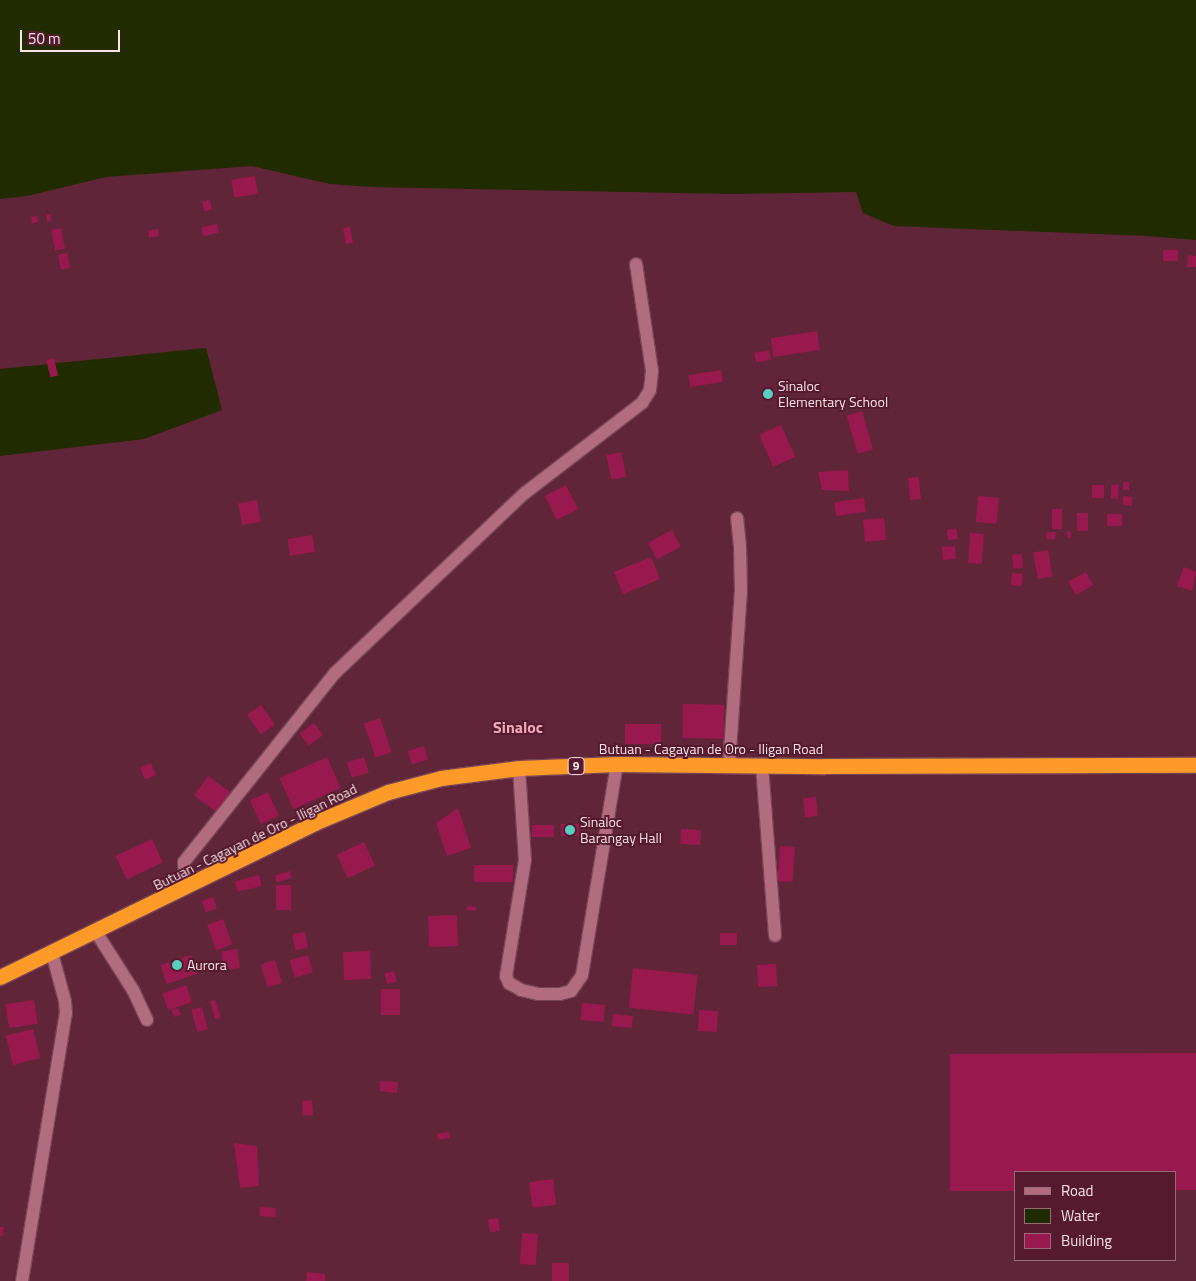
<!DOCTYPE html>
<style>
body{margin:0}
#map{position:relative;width:1196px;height:1281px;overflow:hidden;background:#602538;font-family:"Titillium Web",sans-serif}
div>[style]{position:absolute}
.water>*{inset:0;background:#202b00}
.building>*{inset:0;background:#98194d;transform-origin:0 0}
.roads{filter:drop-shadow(1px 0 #764657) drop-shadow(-1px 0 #764657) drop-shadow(0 1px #764657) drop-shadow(0 -1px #764657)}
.street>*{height:12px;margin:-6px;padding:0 6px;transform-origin:6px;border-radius:6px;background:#b16d7f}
.highway>*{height:15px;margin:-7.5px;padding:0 7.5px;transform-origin:7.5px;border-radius:7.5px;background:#fe9a28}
.dots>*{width:14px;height:14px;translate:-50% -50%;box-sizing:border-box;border:2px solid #551a2e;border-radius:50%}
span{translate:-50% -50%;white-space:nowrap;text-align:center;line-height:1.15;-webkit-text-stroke:4px #551a2e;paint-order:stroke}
.shield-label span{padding:1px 4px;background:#551a2e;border:1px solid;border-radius:4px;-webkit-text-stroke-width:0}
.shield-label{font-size:12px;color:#fae3e8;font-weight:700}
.poi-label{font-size:14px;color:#fae3e8}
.left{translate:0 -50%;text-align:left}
.street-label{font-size:14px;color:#fae3e8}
.quarter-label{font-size:16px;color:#f2a9bb;font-weight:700}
.legend{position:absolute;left:1014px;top:1171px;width:162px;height:90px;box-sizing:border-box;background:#551a2e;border:1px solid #976a78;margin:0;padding:6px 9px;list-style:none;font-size:15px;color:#fae3e8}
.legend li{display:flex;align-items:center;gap:10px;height:25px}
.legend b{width:25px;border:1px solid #976a78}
.scale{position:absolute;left:20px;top:30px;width:100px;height:22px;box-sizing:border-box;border:2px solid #fae3e8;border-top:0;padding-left:6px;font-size:15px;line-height:18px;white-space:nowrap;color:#fae3e8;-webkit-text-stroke:4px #551a2e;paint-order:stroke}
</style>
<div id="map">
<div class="water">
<i style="clip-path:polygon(0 0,1196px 0,1196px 240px,1147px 236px,894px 226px,863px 213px,856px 192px,732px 194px,373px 187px,330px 184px,252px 166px,106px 177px,27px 196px,0 199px)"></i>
<i style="clip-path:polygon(206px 348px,222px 410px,144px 439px,0 456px,0 369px)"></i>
</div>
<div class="building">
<i style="left:255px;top:176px;width:18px;height:24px;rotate:81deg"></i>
<i style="left:210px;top:200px;width:10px;height:8px;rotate:79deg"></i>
<i style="left:50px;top:214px;width:7px;height:4px;rotate:82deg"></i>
<i style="clip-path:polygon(37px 216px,38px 222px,32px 224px,31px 217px)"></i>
<i style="left:217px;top:224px;width:9px;height:16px;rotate:77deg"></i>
<i style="left:350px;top:227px;width:16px;height:7px;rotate:79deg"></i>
<i style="left:61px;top:228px;width:21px;height:10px;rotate:79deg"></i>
<i style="left:158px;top:229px;width:7px;height:10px;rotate:82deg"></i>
<i style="left:1163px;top:250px;width:15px;height:11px"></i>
<i style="left:67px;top:253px;width:15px;height:9px;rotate:79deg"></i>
<i style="clip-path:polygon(1188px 255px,1196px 256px,1196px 267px,1187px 267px)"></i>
<i style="left:817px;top:331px;width:19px;height:47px;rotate:81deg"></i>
<i style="left:769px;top:350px;width:10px;height:15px;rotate:79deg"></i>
<i style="left:54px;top:358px;width:18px;height:8px;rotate:77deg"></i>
<i style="left:721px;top:370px;width:12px;height:33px;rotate:81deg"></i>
<i style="left:862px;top:411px;width:40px;height:16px;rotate:74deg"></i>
<i style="left:781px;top:425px;width:35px;height:24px;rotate:66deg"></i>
<i style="left:621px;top:452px;width:25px;height:15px;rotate:78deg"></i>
<i style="clip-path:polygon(848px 470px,849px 491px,822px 490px,818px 472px)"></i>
<i style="left:919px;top:477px;width:22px;height:11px;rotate:85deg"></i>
<i style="left:1123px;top:482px;width:6px;height:8px"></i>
<i style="left:566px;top:485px;width:27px;height:24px;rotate:63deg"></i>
<i style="left:1092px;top:485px;width:12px;height:13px"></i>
<i style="clip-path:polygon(1111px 485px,1119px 485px,1118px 499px,1111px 498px)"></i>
<i style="left:978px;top:496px;width:21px;height:26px;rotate:5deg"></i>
<i style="clip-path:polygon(1123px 496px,1132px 497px,1132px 506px,1123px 505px)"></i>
<i style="left:864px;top:498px;width:14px;height:30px;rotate:82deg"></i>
<i style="left:257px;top:500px;width:22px;height:19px;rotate:80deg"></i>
<i style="left:1052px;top:509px;width:10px;height:20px"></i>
<i style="left:1077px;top:513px;width:11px;height:18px"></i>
<i style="left:1107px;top:514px;width:15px;height:12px"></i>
<i style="left:884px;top:518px;width:22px;height:21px;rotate:85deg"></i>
<i style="clip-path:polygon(956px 528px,958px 539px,948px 540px,947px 530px)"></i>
<i style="left:672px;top:530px;width:19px;height:27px;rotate:62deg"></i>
<i style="clip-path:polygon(1067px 531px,1071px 532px,1071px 538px,1067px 538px)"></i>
<i style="clip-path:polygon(1047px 532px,1056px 532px,1055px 539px,1046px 539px)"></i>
<i style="left:970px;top:533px;width:14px;height:30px;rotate:4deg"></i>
<i style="left:312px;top:535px;width:17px;height:25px;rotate:80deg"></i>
<i style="left:955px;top:546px;width:13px;height:13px;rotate:86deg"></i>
<i style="left:1048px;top:550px;width:27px;height:15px;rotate:80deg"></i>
<i style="left:1022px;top:554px;width:14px;height:10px;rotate:86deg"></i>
<i style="left:651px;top:557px;width:24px;height:40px;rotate:68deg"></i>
<i style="clip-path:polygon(1184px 567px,1196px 572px,1192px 591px,1177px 586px)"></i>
<i style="left:1086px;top:572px;width:15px;height:20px;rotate:62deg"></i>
<i style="left:1012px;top:573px;width:11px;height:12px;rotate:5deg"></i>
<i style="left:683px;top:704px;width:41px;height:34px;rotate:1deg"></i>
<i style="left:261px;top:705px;width:24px;height:17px;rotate:55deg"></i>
<i style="left:380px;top:718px;width:36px;height:17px;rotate:71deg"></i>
<i style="left:314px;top:723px;width:15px;height:18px;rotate:53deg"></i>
<i style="left:625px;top:724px;width:36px;height:20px"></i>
<i style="left:424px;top:746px;width:14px;height:17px;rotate:73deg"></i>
<i style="left:327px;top:757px;width:34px;height:52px;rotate:66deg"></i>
<i style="left:364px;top:757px;width:16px;height:18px;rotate:72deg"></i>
<i style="left:151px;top:763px;width:13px;height:12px;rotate:67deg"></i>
<i style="left:208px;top:776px;width:31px;height:24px;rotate:36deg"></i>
<i style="left:268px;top:792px;width:26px;height:20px;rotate:65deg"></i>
<i style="left:816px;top:797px;width:19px;height:13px;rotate:84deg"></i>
<i style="clip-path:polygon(458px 808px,471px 848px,447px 856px,436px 823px)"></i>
<i style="left:579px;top:824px;width:12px;height:18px;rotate:90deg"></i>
<i style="left:554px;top:825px;width:12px;height:22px;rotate:90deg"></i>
<i style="left:681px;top:829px;width:20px;height:15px;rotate:3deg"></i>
<i style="left:152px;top:839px;width:26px;height:40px;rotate:65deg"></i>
<i style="left:364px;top:842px;width:26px;height:30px;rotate:65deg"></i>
<i style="left:780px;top:846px;width:15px;height:35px;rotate:4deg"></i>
<i style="left:474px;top:865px;width:39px;height:17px"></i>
<i style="left:290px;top:871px;width:7px;height:16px;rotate:74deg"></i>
<i style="left:259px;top:875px;width:11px;height:25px;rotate:75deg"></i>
<i style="left:276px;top:885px;width:15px;height:25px"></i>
<i style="left:213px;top:897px;width:12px;height:12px;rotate:70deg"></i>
<i style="left:467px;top:906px;width:9px;height:4px;rotate:6deg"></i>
<i style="left:457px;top:915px;width:31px;height:29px;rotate:88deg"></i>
<i style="left:223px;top:919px;width:27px;height:17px;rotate:70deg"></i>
<i style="left:305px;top:932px;width:16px;height:13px;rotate:79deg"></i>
<i style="left:720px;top:933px;width:17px;height:12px"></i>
<i style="left:237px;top:949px;width:19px;height:16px;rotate:81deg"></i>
<i style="left:370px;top:951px;width:28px;height:27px;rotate:88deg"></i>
<i style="left:191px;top:955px;width:20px;height:32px;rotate:72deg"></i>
<i style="left:308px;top:955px;width:18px;height:19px;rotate:74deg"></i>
<i style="left:275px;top:960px;width:24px;height:15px;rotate:73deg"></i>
<i style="left:776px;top:964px;width:22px;height:19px;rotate:87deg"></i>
<i style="left:633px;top:968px;width:65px;height:40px;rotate:6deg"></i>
<i style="left:394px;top:971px;width:11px;height:10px;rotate:75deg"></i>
<i style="left:186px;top:985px;width:18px;height:25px;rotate:71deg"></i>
<i style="left:381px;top:989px;width:19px;height:26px"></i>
<i style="left:34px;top:1000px;width:24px;height:29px;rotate:81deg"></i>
<i style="clip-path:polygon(215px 1000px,221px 1018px,215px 1019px,210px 1001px)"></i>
<i style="left:582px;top:1003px;width:23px;height:17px;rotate:5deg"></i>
<i style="left:202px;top:1007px;width:23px;height:11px;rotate:75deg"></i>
<i style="clip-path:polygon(178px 1008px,181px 1015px,174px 1017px,172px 1010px)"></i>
<i style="left:699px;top:1010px;width:19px;height:21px;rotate:3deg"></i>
<i style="left:613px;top:1014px;width:20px;height:12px;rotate:6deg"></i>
<i style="left:33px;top:1029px;width:30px;height:28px;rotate:76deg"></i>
<i style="clip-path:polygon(1196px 1053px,1196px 1190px,1175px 1190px,1175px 1172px,1015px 1172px,1015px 1191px,950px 1191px,950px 1054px)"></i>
<i style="clip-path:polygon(380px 1081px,398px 1082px,397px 1093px,380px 1091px)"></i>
<i style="left:312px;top:1100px;width:15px;height:10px;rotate:86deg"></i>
<i style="left:449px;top:1132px;width:6px;height:12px;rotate:81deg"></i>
<i style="clip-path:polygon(234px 1143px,257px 1146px,259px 1186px,240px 1188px)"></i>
<i style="left:553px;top:1179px;width:26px;height:24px;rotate:83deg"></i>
<i style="left:260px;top:1207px;width:16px;height:9px;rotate:4deg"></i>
<i style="left:498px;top:1218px;width:13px;height:10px;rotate:81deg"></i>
<i style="clip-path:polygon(0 1227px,4px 1227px,2px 1236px,0 1236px)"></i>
<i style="left:522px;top:1233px;width:16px;height:31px;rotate:4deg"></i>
<i style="left:552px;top:1263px;width:17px;height:18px"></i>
<i style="clip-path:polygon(307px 1272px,325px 1274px,325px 1281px,306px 1281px)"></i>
</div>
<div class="roads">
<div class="street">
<i style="left:729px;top:766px;width:175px;rotate:-86.1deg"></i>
<i style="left:741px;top:591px;width:45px;rotate:-91.3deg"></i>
<i style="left:740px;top:546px;width:28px;rotate:-96deg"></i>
<i style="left:762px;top:766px;width:170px;rotate:85.6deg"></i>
<i style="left:519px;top:768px;width:92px;rotate:86.3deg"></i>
<i style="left:525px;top:860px;width:118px;rotate:99.3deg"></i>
<i style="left:506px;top:976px;width:8px;rotate:67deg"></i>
<i style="left:509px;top:983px;width:14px;rotate:30deg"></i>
<i style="left:521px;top:990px;width:17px;rotate:13deg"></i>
<i style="left:538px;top:994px;width:22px"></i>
<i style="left:560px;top:994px;width:11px;rotate:-15deg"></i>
<i style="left:571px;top:991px;width:19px;rotate:-55deg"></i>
<i style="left:582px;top:975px;width:214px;rotate:-80.6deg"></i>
<i style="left:186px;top:887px;width:25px;rotate:-95deg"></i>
<i style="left:184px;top:862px;width:242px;rotate:-51.4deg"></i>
<i style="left:335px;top:673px;width:262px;rotate:-43.5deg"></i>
<i style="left:525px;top:493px;width:148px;rotate:-37.6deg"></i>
<i style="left:642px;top:403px;width:15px;rotate:-58deg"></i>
<i style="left:650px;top:390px;width:19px;rotate:-84deg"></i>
<i style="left:652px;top:371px;width:108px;rotate:-98.5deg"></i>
<i style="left:96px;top:932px;width:69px;rotate:57.5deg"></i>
<i style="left:133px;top:990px;width:33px;rotate:65deg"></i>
<i style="left:22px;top:1281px;width:272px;rotate:-80.7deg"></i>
<i style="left:66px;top:1013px;width:12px;rotate:-95deg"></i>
<i style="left:65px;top:1001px;width:50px;rotate:-105.2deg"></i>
</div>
<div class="highway">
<i style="left:0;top:977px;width:357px;rotate:-26.1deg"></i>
<i style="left:321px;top:820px;width:73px;rotate:-22.7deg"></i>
<i style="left:388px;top:792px;width:55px;rotate:-14.8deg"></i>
<i style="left:441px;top:778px;width:79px;rotate:-7.3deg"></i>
<i style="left:519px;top:768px;width:98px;rotate:-2.3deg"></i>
<i style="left:617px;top:764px;width:208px;rotate:0.6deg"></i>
<i style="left:825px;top:766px;width:371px;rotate:-0.2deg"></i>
</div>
</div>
<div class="dots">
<i style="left:768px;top:394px;background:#5acebe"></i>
<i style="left:570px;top:830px;background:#5acebe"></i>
<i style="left:177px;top:965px;background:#5acebe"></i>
</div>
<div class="shield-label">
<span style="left:576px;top:766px">9</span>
</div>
<div class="poi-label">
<span class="left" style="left:778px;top:394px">Sinaloc<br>Elementary School</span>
<span class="left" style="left:580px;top:830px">Sinaloc<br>Barangay Hall</span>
<span class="left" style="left:187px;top:965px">Aurora</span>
</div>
<div class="street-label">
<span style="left:711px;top:749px">Butuan - Cagayan de Oro - Iligan Road</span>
<span style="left:255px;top:837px;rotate:-26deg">Butuan - Cagayan de Oro - Iligan Road</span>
</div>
<div class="quarter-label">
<span style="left:518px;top:727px">Sinaloc</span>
</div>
<ul class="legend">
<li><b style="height:6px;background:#b16d7f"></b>Road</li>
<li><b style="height:14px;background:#202b00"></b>Water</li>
<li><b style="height:14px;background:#98194d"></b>Building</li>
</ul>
<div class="scale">50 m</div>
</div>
